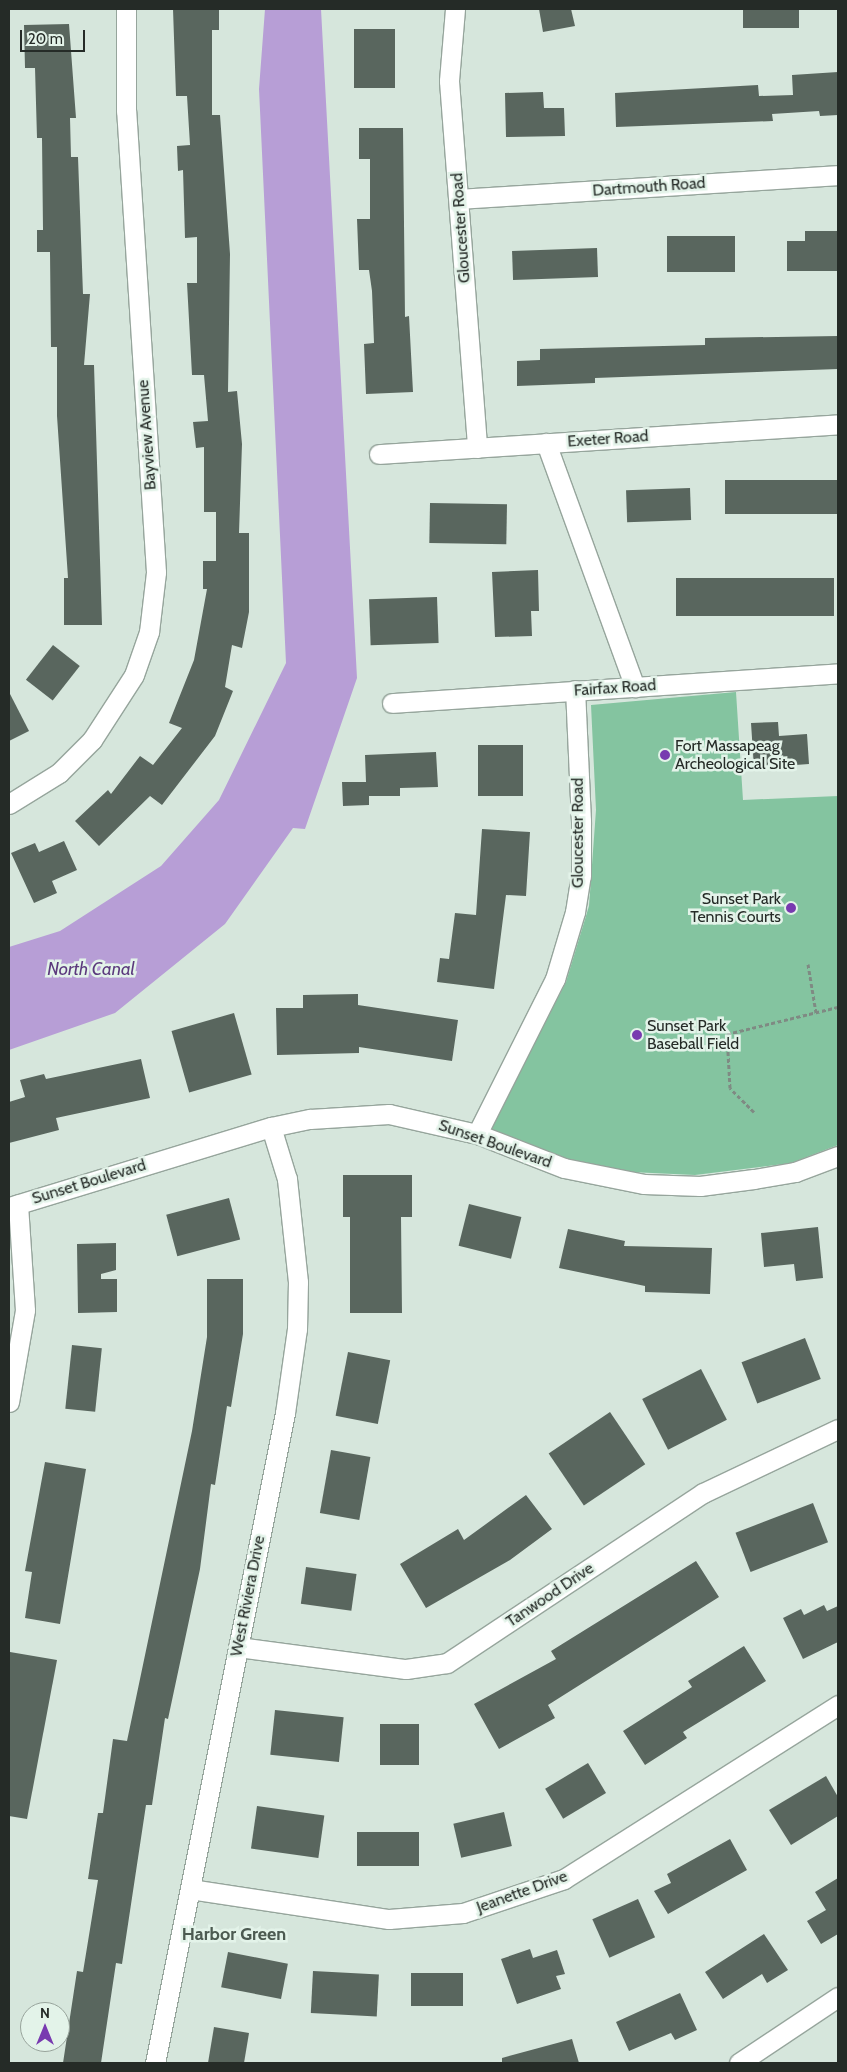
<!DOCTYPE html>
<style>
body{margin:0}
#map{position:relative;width:847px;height:2072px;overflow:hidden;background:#d6e6dc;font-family:Cabin,sans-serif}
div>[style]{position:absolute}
.green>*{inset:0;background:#84c4a0}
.water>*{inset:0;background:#b79ed6}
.building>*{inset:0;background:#59665e;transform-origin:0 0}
.path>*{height:3px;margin-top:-1.5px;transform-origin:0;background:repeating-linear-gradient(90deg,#7f8a83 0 4px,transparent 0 6.5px)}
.roads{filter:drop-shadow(1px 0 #96a59c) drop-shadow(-1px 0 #96a59c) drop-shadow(0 1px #96a59c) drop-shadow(0 -1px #96a59c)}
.minor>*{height:19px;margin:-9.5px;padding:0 9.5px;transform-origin:9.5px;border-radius:9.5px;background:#fff}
.dots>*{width:14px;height:14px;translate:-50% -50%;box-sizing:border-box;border:2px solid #e3f3e9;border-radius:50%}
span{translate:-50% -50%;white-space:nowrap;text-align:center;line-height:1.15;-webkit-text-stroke:5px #e3f3e9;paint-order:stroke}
.street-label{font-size:16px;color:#252b27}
.poi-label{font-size:16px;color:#252b27}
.left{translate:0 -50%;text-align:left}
.right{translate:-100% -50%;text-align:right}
.water-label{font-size:18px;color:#5b397d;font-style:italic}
.neighbourhood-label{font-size:18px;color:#4c5a51;font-weight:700}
.frame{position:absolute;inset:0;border:10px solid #252b27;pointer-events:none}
.north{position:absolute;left:20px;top:2002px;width:50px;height:50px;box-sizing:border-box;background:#e3f3e9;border:1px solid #97a39b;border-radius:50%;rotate:0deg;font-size:14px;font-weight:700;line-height:20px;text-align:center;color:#252b27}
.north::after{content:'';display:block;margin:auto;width:18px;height:22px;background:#783ab0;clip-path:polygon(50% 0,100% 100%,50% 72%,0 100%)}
.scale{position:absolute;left:20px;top:30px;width:65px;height:22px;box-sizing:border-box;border:2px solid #252b27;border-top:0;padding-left:6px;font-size:15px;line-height:18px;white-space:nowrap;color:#252b27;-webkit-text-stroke:4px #e3f3e9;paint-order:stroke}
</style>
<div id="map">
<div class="green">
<i style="clip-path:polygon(736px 692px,743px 800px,838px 796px,838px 1145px,791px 1163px,695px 1175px,631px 1172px,561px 1159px,490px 1130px,566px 982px,589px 906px,596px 810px,591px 705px)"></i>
</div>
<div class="water">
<i style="clip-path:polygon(265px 9px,321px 9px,357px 678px,305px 829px,293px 828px,225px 924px,115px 1013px,9px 1050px,9px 947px,60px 931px,161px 866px,219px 800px,286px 663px,259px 89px)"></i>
</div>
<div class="building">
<i style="clip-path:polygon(173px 9px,219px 9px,219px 30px,212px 30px,212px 115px,220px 115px,230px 254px,228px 392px,237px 391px,242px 444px,239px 533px,249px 533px,249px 612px,242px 648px,232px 645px,225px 687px,233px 691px,215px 736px,162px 805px,150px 796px,99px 846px,75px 821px,108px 790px,111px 794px,140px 756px,153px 765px,182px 728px,169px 723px,194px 660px,207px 589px,203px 589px,203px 561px,216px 561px,216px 512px,204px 512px,204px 447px,196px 448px,193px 422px,208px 421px,204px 375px,192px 375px,187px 283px,197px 283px,197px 237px,185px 238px,183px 170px,178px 171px,177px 146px,190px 145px,187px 96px,176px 96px)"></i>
<i style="clip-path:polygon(539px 9px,571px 9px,575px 26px,543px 32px)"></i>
<i style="left:743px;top:9px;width:56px;height:19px"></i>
<i style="clip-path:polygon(69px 24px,76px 118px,70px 118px,71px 157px,78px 157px,83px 294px,90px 294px,84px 365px,94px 365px,102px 625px,64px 625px,64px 578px,68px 578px,57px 416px,57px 347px,51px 347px,50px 252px,37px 252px,37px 230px,43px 230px,42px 138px,37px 138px,35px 68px,25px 68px,24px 25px)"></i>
<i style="left:354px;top:29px;width:41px;height:59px"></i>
<i style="clip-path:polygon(838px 72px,838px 115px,820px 116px,819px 111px,772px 114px,773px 121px,616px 127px,615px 93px,758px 85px,759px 96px,793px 95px,792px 75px)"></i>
<i style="clip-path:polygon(543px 92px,544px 108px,564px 108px,565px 136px,506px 137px,505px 93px)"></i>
<i style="clip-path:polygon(359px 128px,403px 128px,405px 317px,409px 316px,413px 392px,366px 394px,364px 344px,374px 343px,372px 291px,369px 270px,359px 270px,357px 219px,370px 219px,370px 159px,359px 159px)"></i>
<i style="clip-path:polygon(805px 231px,838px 231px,838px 271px,787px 271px,787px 241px,805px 241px)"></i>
<i style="left:667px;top:236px;width:68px;height:36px"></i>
<i style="left:597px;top:248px;width:29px;height:85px;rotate:88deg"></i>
<i style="clip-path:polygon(838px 336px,838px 369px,595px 378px,595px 383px,517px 386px,517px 361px,540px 360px,540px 349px,705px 345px,705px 338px)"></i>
<i style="left:725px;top:480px;width:113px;height:34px"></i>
<i style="left:690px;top:488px;width:32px;height:64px;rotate:88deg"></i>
<i style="left:430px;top:503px;width:77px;height:40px;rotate:1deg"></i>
<i style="clip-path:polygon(538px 570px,539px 611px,531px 611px,532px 636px,495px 637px,492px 572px)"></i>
<i style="left:834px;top:578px;width:38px;height:158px;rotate:90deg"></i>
<i style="left:437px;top:597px;width:46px;height:68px;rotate:88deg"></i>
<i style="left:53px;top:645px;width:34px;height:44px;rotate:38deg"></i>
<i style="clip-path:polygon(9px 692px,29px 731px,9px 741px)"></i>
<i style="clip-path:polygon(778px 722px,779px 736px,807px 734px,809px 764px,754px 768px,751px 723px)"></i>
<i style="left:478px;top:745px;width:45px;height:51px"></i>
<i style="clip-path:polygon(436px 752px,438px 787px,400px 788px,400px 796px,369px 796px,369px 805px,343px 806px,342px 782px,366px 782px,365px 755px)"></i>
<i style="clip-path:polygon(482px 829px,530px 832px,526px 896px,506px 895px,494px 989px,437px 982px,440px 958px,449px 959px,455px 913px,476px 915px)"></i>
<i style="clip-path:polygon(64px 841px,77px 870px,52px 881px,57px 893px,34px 903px,11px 853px,35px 843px,39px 852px)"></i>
<i style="clip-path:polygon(358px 994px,358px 1005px,458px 1020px,452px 1061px,359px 1047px,359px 1053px,277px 1055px,276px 1008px,303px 1008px,303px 995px)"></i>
<i style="left:234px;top:1013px;width:64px;height:65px;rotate:74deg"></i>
<i style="clip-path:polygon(141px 1059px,150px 1098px,56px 1118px,59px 1130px,9px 1143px,9px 1102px,25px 1097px,20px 1080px,44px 1074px,46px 1079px)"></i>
<i style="clip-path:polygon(343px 1175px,412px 1175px,412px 1217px,401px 1217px,402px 1313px,350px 1313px,350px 1217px,343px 1217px)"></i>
<i style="left:229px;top:1198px;width:43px;height:65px;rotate:75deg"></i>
<i style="left:469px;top:1204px;width:54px;height:43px;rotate:14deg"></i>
<i style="clip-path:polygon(818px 1227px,823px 1278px,796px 1281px,794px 1264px,764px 1267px,761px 1233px)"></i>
<i style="clip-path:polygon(568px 1229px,625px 1241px,624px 1246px,712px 1248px,710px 1294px,645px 1292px,645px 1286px,559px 1268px)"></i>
<i style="clip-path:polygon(116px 1243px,116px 1270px,101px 1274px,101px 1279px,117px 1279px,117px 1312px,78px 1313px,77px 1244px)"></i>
<i style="clip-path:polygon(207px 1279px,243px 1279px,243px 1334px,231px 1407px,227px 1406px,215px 1485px,211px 1484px,200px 1569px,168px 1719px,165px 1718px,152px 1805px,146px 1805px,122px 1964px,116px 1963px,101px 2063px,63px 2063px,77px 1971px,83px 1972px,98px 1880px,88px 1879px,98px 1813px,103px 1813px,113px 1739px,127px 1741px,192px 1431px,207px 1337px)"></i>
<i style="left:805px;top:1338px;width:44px;height:68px;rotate:69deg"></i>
<i style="left:72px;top:1345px;width:30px;height:64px;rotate:6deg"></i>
<i style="left:348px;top:1352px;width:43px;height:65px;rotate:11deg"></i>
<i style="left:701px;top:1369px;width:57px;height:66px;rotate:63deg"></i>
<i style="left:610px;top:1412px;width:63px;height:74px;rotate:56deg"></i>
<i style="left:331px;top:1450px;width:40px;height:64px;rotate:10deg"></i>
<i style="clip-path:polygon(45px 1462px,86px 1469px,60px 1624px,25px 1618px,32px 1572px,25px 1571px)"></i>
<i style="clip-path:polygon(526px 1495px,552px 1529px,510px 1560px,426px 1608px,400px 1564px,458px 1529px,464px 1540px)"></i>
<i style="left:813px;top:1503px;width:42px;height:83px;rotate:69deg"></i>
<i style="clip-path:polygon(696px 1561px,719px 1597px,548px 1705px,555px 1718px,499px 1749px,474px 1704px,556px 1659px,551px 1651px)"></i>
<i style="left:306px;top:1567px;width:51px;height:37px;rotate:8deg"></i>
<i style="clip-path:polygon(824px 1605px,827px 1611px,838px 1606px,838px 1642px,803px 1659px,783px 1618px,801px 1609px,804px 1615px)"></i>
<i style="clip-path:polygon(744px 1646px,766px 1681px,683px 1732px,687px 1738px,645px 1765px,623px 1731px,692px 1687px,688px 1681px)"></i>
<i style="clip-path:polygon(10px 1652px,57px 1660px,27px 1819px,9px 1816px)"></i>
<i style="left:275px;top:1710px;width:69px;height:45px;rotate:6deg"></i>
<i style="left:419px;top:1724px;width:41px;height:39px;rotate:90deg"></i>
<i style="left:588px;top:1763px;width:35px;height:50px;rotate:59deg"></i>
<i style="clip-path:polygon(826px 1776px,838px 1797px,838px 1816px,791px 1845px,769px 1810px)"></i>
<i style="left:257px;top:1806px;width:68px;height:43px;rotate:8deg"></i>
<i style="left:504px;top:1812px;width:35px;height:52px;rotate:77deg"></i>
<i style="left:357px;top:1832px;width:62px;height:34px"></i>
<i style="clip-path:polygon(730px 1839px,747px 1870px,668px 1914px,654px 1891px,671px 1883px,667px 1874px)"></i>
<i style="clip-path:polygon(838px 1878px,838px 1934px,821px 1944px,807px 1921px,826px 1910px,815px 1892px)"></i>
<i style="left:638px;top:1899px;width:42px;height:50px;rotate:66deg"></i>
<i style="clip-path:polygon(764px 1934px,788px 1970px,767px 1983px,762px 1974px,723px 1999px,705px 1972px)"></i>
<i style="clip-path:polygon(530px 1949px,533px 1958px,557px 1950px,565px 1974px,556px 1976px,561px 1989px,517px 2004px,501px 1959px)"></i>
<i style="left:228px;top:1952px;width:61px;height:36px;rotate:11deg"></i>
<i style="left:313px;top:1971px;width:66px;height:42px;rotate:3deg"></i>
<i style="left:411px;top:1973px;width:52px;height:33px"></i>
<i style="clip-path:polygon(680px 1993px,697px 2030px,675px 2040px,671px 2033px,629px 2051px,616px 2022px)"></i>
<i style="clip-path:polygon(214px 2027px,249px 2033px,244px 2063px,208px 2063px)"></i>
<i style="clip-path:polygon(572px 2039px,579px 2063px,502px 2063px,502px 2058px)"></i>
</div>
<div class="path">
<i style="left:808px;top:964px;width:50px;rotate:80.7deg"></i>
<i style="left:754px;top:1112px;width:34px;rotate:-135deg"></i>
<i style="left:730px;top:1088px;width:54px;rotate:-93.2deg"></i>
<i style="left:727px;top:1034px;width:114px;rotate:-13.7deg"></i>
</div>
<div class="roads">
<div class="minor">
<i style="left:455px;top:9px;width:72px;rotate:94.8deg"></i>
<i style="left:449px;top:81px;width:368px;rotate:85.6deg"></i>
<i style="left:459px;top:199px;width:380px;rotate:-3.6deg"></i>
<i style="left:546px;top:443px;width:260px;rotate:70deg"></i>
<i style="left:379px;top:454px;width:460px;rotate:-3.7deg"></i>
<i style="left:392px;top:703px;width:447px;rotate:-3.8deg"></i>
<i style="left:9px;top:804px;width:59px;rotate:-31.8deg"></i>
<i style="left:59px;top:773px;width:47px;rotate:-45deg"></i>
<i style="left:92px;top:740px;width:77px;rotate:-57.1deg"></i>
<i style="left:134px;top:675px;width:46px;rotate:-70.8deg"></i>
<i style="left:149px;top:632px;width:60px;rotate:-83.3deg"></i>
<i style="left:156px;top:572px;width:462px;rotate:-93.7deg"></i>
<i style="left:126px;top:111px;width:102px;rotate:-90deg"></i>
<i style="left:477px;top:1134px;width:174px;rotate:-63.3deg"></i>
<i style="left:555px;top:979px;width:70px;rotate:-73.4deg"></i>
<i style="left:575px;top:912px;width:36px;rotate:-81deg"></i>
<i style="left:581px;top:876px;width:55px;rotate:-90deg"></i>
<i style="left:581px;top:821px;width:131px;rotate:-92.6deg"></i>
<i style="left:9px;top:1207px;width:274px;rotate:-17deg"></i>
<i style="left:271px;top:1127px;width:40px;rotate:-12deg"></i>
<i style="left:310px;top:1119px;width:79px;rotate:-3.6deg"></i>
<i style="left:389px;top:1114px;width:90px;rotate:12.8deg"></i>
<i style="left:477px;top:1134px;width:93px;rotate:21.3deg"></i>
<i style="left:564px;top:1168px;width:82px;rotate:11.3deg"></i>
<i style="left:644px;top:1184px;width:56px;rotate:2deg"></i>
<i style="left:700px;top:1186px;width:54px;rotate:-7.4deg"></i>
<i style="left:754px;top:1179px;width:42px;rotate:-9.7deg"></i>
<i style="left:795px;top:1172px;width:46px;rotate:-20.4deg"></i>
<i style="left:9px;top:1402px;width:93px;rotate:-80.1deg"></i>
<i style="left:25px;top:1310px;width:106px;rotate:-93.8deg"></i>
<i style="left:238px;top:1647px;width:169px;rotate:7.5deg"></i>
<i style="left:406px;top:1669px;width:41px;rotate:-8.3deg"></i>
<i style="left:447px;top:1663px;width:307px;rotate:-33.6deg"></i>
<i style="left:703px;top:1493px;width:149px;rotate:-25.4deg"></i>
<i style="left:190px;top:1889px;width:201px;rotate:8.6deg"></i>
<i style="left:389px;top:1919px;width:74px;rotate:-4.6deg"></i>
<i style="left:463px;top:1913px;width:107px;rotate:-18.6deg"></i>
<i style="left:564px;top:1879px;width:325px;rotate:-32.4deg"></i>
<i style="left:155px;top:2063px;width:663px;rotate:-78.69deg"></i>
<i style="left:285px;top:1413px;width:85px;rotate:-81.9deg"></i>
<i style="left:297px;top:1329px;width:47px;rotate:-88.8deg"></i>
<i style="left:298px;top:1282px;width:104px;rotate:-96.1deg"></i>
<i style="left:287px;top:1179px;width:54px;rotate:-107.1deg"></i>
<i style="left:739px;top:2063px;width:119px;rotate:-33.7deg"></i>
</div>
</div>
<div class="dots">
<i style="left:665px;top:755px;background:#783ab0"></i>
<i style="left:791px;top:908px;background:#783ab0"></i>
<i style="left:637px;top:1035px;background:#783ab0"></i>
</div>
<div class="street-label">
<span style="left:649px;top:187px;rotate:-4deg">Dartmouth Road</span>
<span style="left:461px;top:228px;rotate:-94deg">Gloucester Road</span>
<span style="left:147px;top:435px;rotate:-94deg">Bayview Avenue</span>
<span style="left:608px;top:439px;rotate:-4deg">Exeter Road</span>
<span style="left:615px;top:688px;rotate:-4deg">Fairfax Road</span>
<span style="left:578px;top:833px;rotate:-90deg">Gloucester Road</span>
<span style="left:495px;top:1144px;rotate:19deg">Sunset Boulevard</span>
<span style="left:89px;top:1182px;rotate:-17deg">Sunset Boulevard</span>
<span style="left:550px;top:1595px;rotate:-34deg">Tanwood Drive</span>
<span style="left:248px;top:1596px;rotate:-79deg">West Riviera Drive</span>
<span style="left:522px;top:1892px;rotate:-20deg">Jeanette Drive</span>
</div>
<div class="poi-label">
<span class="left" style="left:675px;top:755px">Fort Massapeag<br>Archeological Site</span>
<span class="right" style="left:781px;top:908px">Sunset Park<br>Tennis Courts</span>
<span class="left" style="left:647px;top:1035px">Sunset Park<br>Baseball Field</span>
</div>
<div class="water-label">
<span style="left:91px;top:969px">North Canal</span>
</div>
<div class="neighbourhood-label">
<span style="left:234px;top:1934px">Harbor Green</span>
</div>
<div class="frame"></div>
<div class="north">N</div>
<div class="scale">20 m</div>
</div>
